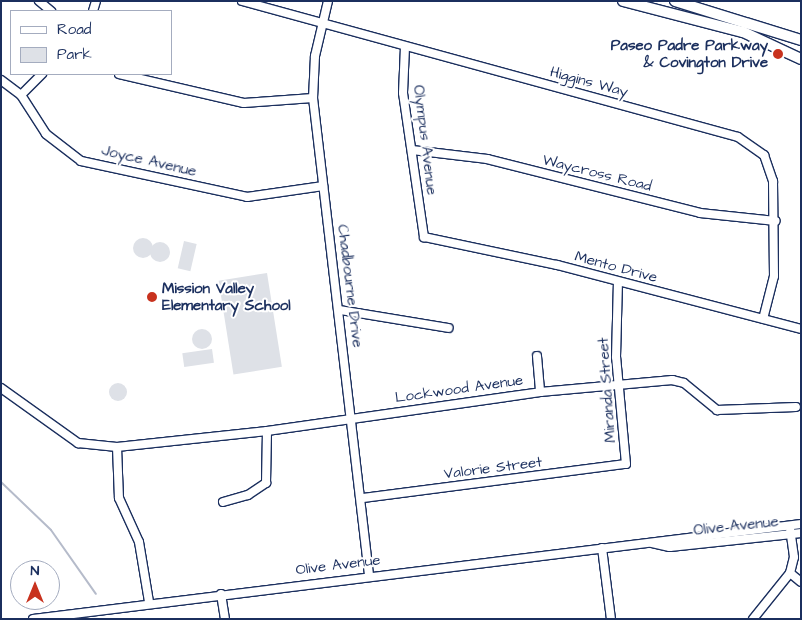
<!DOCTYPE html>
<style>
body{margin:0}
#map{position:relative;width:802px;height:620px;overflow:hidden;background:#fff;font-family:"Architects Daughter",sans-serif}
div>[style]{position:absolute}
.green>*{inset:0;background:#dee1e7;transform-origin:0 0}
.round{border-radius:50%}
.stream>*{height:2px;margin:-1px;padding:0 1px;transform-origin:1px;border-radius:1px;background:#b5bbca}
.roads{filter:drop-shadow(1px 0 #1b2f5e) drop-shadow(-1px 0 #1b2f5e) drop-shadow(0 1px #1b2f5e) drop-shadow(0 -1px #1b2f5e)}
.minor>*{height:8px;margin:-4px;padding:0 4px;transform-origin:4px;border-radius:4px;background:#fff}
.secondary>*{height:10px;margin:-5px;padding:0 5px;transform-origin:5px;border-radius:5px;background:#fff}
.dots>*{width:14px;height:14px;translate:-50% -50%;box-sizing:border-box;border:2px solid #fff;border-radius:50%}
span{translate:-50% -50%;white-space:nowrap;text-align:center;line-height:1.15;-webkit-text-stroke:4px #fff;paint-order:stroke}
.poi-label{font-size:15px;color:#1b2f5e;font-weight:700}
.right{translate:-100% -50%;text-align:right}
.left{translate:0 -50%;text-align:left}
.street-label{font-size:15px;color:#1b2f5e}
.frame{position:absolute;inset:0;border:2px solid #1b2f5e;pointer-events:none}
.legend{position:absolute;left:10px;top:10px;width:162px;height:65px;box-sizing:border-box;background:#fff;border:1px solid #a4acbf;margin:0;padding:6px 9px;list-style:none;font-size:15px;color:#1b2f5e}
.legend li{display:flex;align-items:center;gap:10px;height:25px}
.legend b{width:25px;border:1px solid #a4acbf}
.north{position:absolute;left:10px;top:560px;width:50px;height:50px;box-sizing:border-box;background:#fff;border:1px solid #a4acbf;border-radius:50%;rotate:0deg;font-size:14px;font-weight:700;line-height:20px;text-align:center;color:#1b2f5e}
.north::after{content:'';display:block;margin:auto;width:18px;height:22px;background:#c8321e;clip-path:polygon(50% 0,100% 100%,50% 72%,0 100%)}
</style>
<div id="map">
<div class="green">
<i class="round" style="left:133px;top:238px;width:20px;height:20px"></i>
<i style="left:184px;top:241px;width:13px;height:28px;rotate:13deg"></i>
<i class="round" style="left:150px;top:242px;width:20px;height:20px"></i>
<i style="left:267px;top:273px;width:95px;height:49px;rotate:81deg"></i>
<i class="round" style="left:192px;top:329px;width:20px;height:20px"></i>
<i style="left:212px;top:349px;width:14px;height:30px;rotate:82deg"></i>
<i class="round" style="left:109px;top:383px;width:18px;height:18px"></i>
</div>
<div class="stream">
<i style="left:1px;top:482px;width:69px;rotate:43.8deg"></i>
<i style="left:51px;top:530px;width:78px;rotate:54.9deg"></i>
</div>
<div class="roads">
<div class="minor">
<i style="left:39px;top:1px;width:16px;rotate:40deg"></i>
<i style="left:242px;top:1px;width:514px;rotate:15.33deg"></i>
<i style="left:738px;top:137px;width:32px;rotate:35deg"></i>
<i style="left:764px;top:155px;width:28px;rotate:71deg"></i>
<i style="left:773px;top:181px;width:95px;rotate:89.4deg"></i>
<i style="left:774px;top:276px;width:44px;rotate:104.3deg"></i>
<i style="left:328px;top:1px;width:57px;rotate:103.3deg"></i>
<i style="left:315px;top:56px;width:42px;rotate:92.7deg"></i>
<i style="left:313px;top:98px;width:480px;rotate:83.3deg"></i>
<i style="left:93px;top:11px;width:10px;rotate:-73deg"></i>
<i style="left:405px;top:47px;width:46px;rotate:92.5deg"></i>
<i style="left:403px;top:93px;width:146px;rotate:81.7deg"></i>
<i style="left:424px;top:237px;width:136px;rotate:11.9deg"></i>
<i style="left:557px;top:265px;width:252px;rotate:14.7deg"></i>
<i style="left:119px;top:74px;width:128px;rotate:13.1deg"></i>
<i style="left:244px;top:103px;width:69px;rotate:-4.1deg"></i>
<i style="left:1px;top:80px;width:25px;rotate:37deg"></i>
<i style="left:21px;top:95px;width:46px;rotate:57.3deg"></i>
<i style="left:46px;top:134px;width:44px;rotate:37.6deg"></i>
<i style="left:81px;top:161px;width:170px;rotate:12.2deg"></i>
<i style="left:247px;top:197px;width:77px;rotate:-8.2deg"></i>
<i style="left:21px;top:95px;width:30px;rotate:-45deg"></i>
<i style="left:412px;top:150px;width:76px;rotate:6.8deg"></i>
<i style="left:487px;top:159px;width:220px;rotate:14.2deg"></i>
<i style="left:700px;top:213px;width:76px;rotate:6deg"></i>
<i style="left:340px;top:310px;width:110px;rotate:9.4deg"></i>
<i style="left:537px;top:356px;width:36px;rotate:85deg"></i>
<i style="left:1px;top:388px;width:95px;rotate:35.5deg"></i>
<i style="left:78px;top:443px;width:39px;rotate:6deg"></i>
<i style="left:117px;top:447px;width:151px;rotate:-6.1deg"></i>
<i style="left:267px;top:431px;width:276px;rotate:-8.1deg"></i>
<i style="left:540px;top:392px;width:133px;rotate:-5.2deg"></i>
<i style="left:672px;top:380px;width:12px;rotate:14deg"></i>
<i style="left:684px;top:383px;width:43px;rotate:39.3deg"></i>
<i style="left:717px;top:410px;width:79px;rotate:-2.2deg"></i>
<i style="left:117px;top:447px;width:51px;rotate:87.8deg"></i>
<i style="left:119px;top:498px;width:48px;rotate:65.6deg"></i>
<i style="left:139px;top:542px;width:61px;rotate:80.5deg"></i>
<i style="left:363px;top:498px;width:265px;rotate:-7.4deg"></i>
<i style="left:626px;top:464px;width:107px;rotate:-95.3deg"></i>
<i style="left:616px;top:357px;width:74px;rotate:-88.5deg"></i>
<i style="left:223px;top:502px;width:26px;rotate:-16deg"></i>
<i style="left:248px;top:495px;width:22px;rotate:-34deg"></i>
<i style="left:266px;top:483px;width:52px;rotate:-88.9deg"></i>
<i style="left:652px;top:543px;width:18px;rotate:13deg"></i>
<i style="left:670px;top:547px;width:132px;rotate:-6.1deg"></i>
<i style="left:602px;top:548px;width:72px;rotate:82.8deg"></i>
<i style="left:790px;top:573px;width:14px;rotate:39deg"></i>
<i style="left:221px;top:594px;width:25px;rotate:81deg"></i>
<i style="left:33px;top:619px;width:774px;rotate:-7.05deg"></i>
<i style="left:753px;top:619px;width:59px;rotate:-51.2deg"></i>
<i style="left:790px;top:573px;width:16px;rotate:-76deg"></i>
<i style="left:794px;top:557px;width:27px;rotate:-98deg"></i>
</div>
<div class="secondary">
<i style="left:623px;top:1px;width:124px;rotate:14.5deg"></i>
<i style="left:743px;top:32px;width:64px;rotate:25deg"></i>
<i style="left:675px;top:1px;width:132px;rotate:17.2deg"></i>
</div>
</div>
<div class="dots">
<i style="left:778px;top:54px;background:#c8321e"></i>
<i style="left:152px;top:297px;background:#c8321e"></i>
</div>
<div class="poi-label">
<span class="right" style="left:768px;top:54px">Paseo Padre Parkway<br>&amp; Covington Drive</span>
<span class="left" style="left:162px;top:297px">Mission Valley<br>Elementary School</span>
</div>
<div class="street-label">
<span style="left:589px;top:82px;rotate:15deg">Higgins Way</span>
<span style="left:425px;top:140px;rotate:83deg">Olympus Avenue</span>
<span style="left:149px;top:161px;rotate:13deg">Joyce Avenue</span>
<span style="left:597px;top:173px;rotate:14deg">Waycross Road</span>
<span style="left:616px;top:267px;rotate:15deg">Mento Drive</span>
<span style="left:350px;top:286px;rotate:83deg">Chadbourne Drive</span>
<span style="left:459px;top:389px;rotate:-8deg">Lockwood Avenue</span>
<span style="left:607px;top:390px;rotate:-94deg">Miranda Street</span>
<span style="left:493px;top:468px;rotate:-7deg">Valorie Street</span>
<span style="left:736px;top:526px;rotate:-6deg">Olive Avenue</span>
<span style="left:338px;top:565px;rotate:-7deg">Olive Avenue</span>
</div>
<div class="frame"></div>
<ul class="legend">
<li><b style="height:6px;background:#fff"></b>Road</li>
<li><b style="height:14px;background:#dee1e7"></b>Park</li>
</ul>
<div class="north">N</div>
</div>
